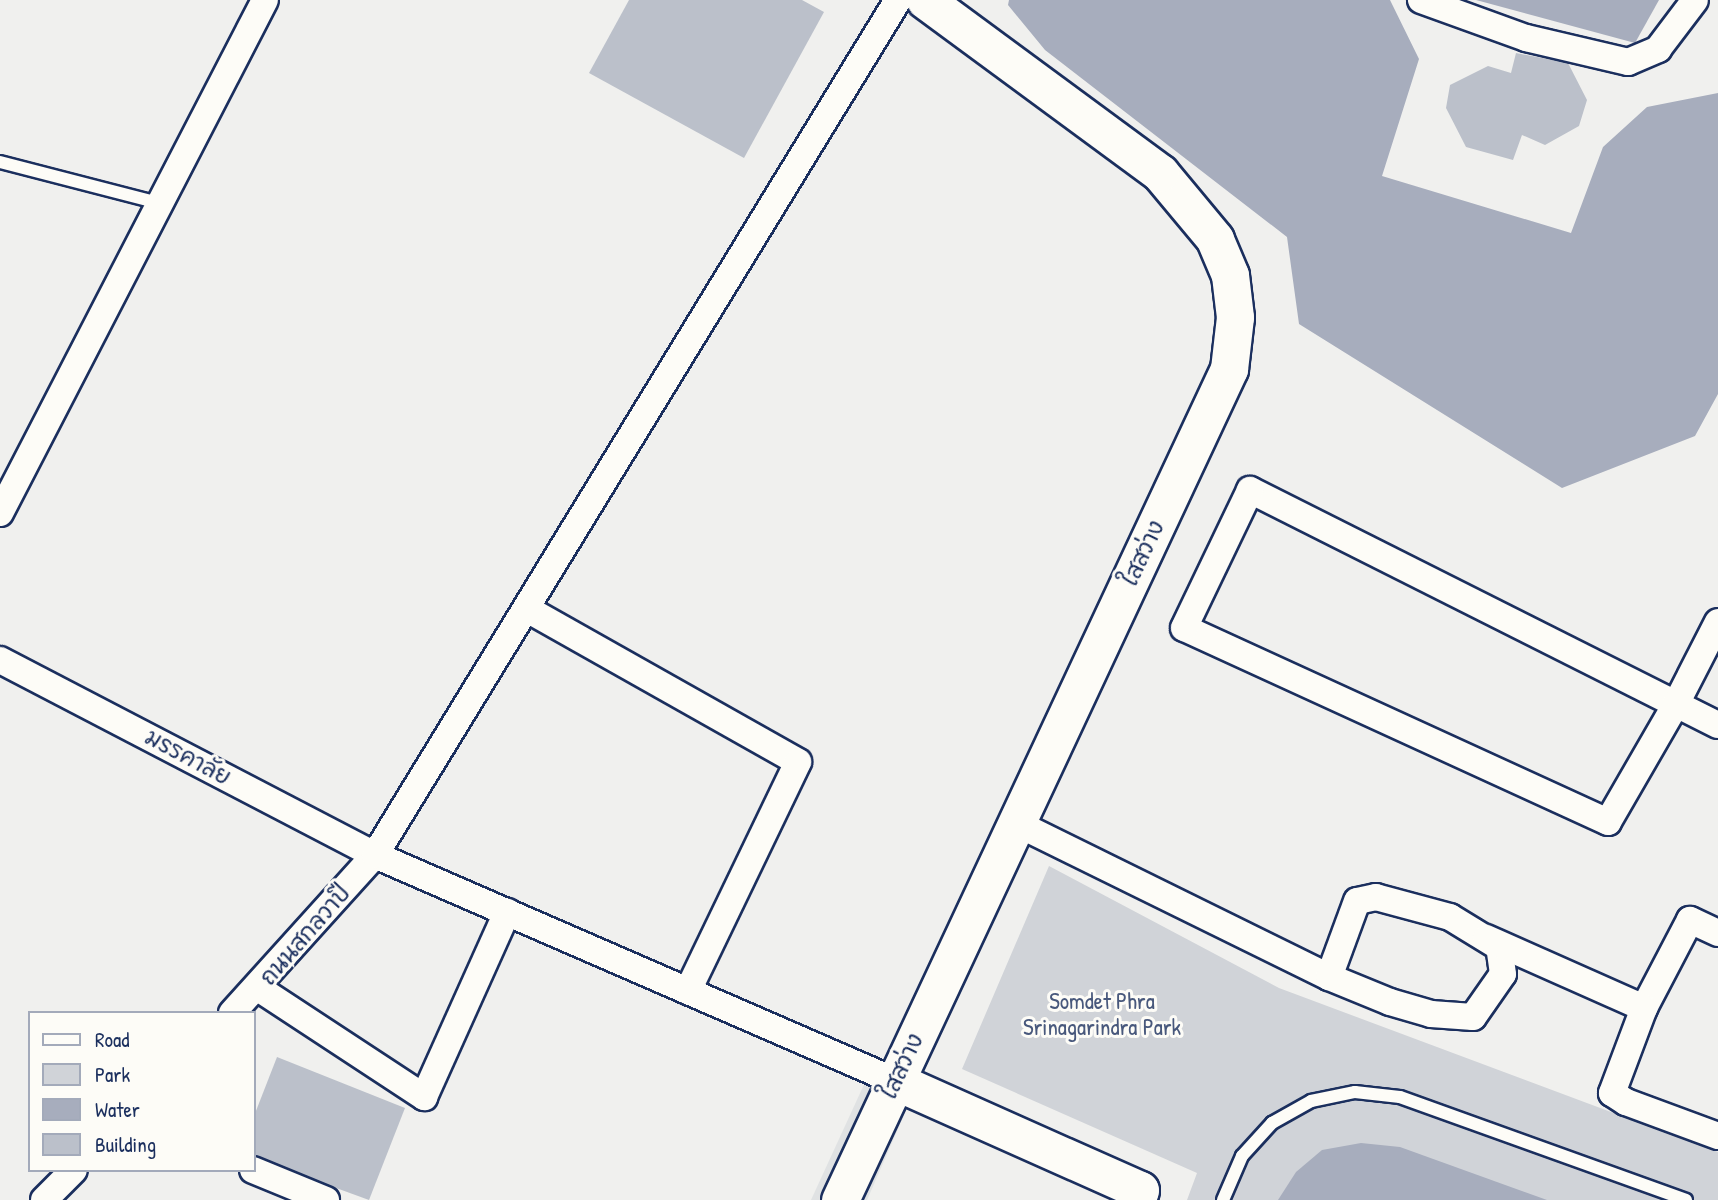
<!DOCTYPE html>
<meta charset="utf-8">
<style>
body{margin:0}
#map{position:relative;width:1718px;height:1200px;overflow:hidden;background:#f0f0ee;font-family:"Patrick Hand","Playpen Sans Thai",sans-serif}
div>[style]{position:absolute}
.built>*{inset:0;background:#e0e2e3}
.green>*{inset:0;background:#d0d3d8}
.water>*{inset:0;background:#a7adbd}
.building>*{inset:0;background:#bbc0ca}
.roads{filter:drop-shadow(2px 0 #1b2f5e) drop-shadow(-2px 0 #1b2f5e) drop-shadow(0 2px #1b2f5e) drop-shadow(0 -2px #1b2f5e)}
.lane>*{height:12px;margin:-6px;padding:0 6px;transform-origin:6px;border-radius:6px;background:#fdfcf7}
.street>*{height:26px;margin:-13px;padding:0 13px;transform-origin:13px;border-radius:13px;background:#fdfcf7}
.secondary>*{height:37px;margin:-18.5px;padding:0 18.5px;transform-origin:18.5px;border-radius:18.5px;background:#fdfcf7}
span{translate:-50% -50%;white-space:nowrap;text-align:center;line-height:1.15;-webkit-text-stroke:6px #fdfcf7;paint-order:stroke}
.street-label{font-size:23px;color:#1b2f5e}
.park-label{font-size:23px;color:#48587c}
.legend{position:absolute;left:28px;top:1011px;width:228px;height:161px;box-sizing:border-box;background:#fdfcf7;border:2px solid #a3aaba;margin:0;padding:9px 12px;list-style:none;font-size:21px;color:#1b2f5e}
.legend li{display:flex;align-items:center;gap:14px;height:35px}
.legend b{width:35px;border:2px solid #a3aaba}
</style>
<div id="map">
<div class="built">
<i style="clip-path:polygon(867px 1078px,911px 1099px,867px 1200px,811px 1200px)"></i>
</div>
<div class="green">
<i style="clip-path:polygon(1049px 866px,1279px 988px,1718px 1152px,1718px 1200px,1187px 1200px,1197px 1173px,962px 1069px)"></i>
</div>
<div class="water">
<i style="clip-path:polygon(1009px 0,1390px 0,1419px 59px,1382px 176px,1571px 233px,1603px 147px,1647px 107px,1718px 93px,1718px 394px,1695px 436px,1562px 488px,1299px 324px,1287px 237px,1045px 50px,1008px 5px)"></i>
<i style="clip-path:polygon(1476px 0,1659px 0,1635px 43px)"></i>
<i style="clip-path:polygon(1361px 1143px,1400px 1147px,1547px 1200px,1278px 1200px,1296px 1172px,1322px 1150px)"></i>
</div>
<div class="building">
<i style="clip-path:polygon(629px 0,802px 0,824px 12px,744px 158px,589px 73px)"></i>
<i style="clip-path:polygon(1516px 53px,1568px 63px,1587px 100px,1579px 126px,1545px 145px,1522px 135px,1513px 160px,1466px 147px,1446px 108px,1450px 85px,1488px 66px,1511px 73px)"></i>
<i style="clip-path:polygon(277px 1057px,405px 1108px,369px 1200px,254px 1158px,254px 1116px)"></i>
</div>
<div class="roads">
<div class="lane">
<i style="left:0;top:162px;width:164px;rotate:14.5deg"></i>
<i style="left:1223px;top:1200px;width:48px;rotate:-66.6deg"></i>
<i style="left:1242px;top:1156px;width:45px;rotate:-47.7deg"></i>
<i style="left:1272px;top:1123px;width:45px;rotate:-29.4deg"></i>
<i style="left:1311px;top:1101px;width:45px;rotate:-11.6deg"></i>
<i style="left:1355px;top:1092px;width:45px;rotate:6.3deg"></i>
<i style="left:1400px;top:1097px;width:304px;rotate:19.8deg"></i>
</div>
<div class="street">
<i style="left:1421px;top:0;width:112px;rotate:19.9deg"></i>
<i style="left:1526px;top:38px;width:105px;rotate:13.2deg"></i>
<i style="left:1628px;top:62px;width:33px;rotate:-23deg"></i>
<i style="left:1658px;top:49px;width:61px;rotate:-52.9deg"></i>
<i style="left:1250px;top:490px;width:477px;rotate:26.7deg"></i>
<i style="left:1676px;top:704px;width:136px;rotate:120deg"></i>
<i style="left:1608px;top:822px;width:466px;rotate:-155.4deg"></i>
<i style="left:1184px;top:628px;width:153px;rotate:-64.4deg"></i>
<i style="left:0;top:513px;width:577px;rotate:-62.68deg"></i>
<i style="left:527px;top:609px;width:311px;rotate:29.4deg"></i>
<i style="left:798px;top:762px;width:254px;rotate:115.7deg"></i>
<i style="left:1718px;top:622px;width:92px;rotate:117.1deg"></i>
<i style="left:1676px;top:704px;width:47px;rotate:26.6deg"></i>
<i style="left:0;top:660px;width:423px;rotate:27.5deg"></i>
<i style="left:375px;top:855px;width:567px;rotate:23.49deg"></i>
<i style="left:1016px;top:823px;width:349px;rotate:26.2deg"></i>
<i style="left:1329px;top:977px;width:66px;rotate:22.3deg"></i>
<i style="left:1390px;top:1002px;width:43px;rotate:16.3deg"></i>
<i style="left:1431px;top:1014px;width:42px;rotate:4.1deg"></i>
<i style="left:1473px;top:1017px;width:52px;rotate:-55.1deg"></i>
<i style="left:1503px;top:974px;width:27px;rotate:-98deg"></i>
<i style="left:1499px;top:947px;width:57px;rotate:-148.5deg"></i>
<i style="left:1450px;top:917px;width:77px;rotate:-164.9deg"></i>
<i style="left:1376px;top:897px;width:19px;rotate:168deg"></i>
<i style="left:1357px;top:901px;width:81px;rotate:110.2deg"></i>
<i style="left:1718px;top:933px;width:31px;rotate:-155deg"></i>
<i style="left:1690px;top:920px;width:99px;rotate:117.6deg"></i>
<i style="left:1644px;top:1008px;width:91px;rotate:110.6deg"></i>
<i style="left:1612px;top:1093px;width:17px;rotate:33deg"></i>
<i style="left:1626px;top:1102px;width:98px;rotate:20.3deg"></i>
<i style="left:1486px;top:938px;width:173px;rotate:23.9deg"></i>
<i style="left:258px;top:988px;width:199px;rotate:33.3deg"></i>
<i style="left:424px;top:1097px;width:203px;rotate:-65.8deg"></i>
<i style="left:232px;top:1013px;width:213px;rotate:-47.9deg"></i>
<i style="left:375px;top:855px;width:1002px;rotate:-58.55deg"></i>
<i style="left:253px;top:1170px;width:79px;rotate:22.3deg"></i>
<i style="left:44px;top:1200px;width:42px;rotate:-45deg"></i>
</div>
<div class="secondary">
<i style="left:895px;top:1081px;width:268px;rotate:24deg"></i>
<i style="left:1140px;top:1190px;width:10px;rotate:107deg"></i>
<i style="left:840px;top:1200px;width:918px;rotate:-64.92deg"></i>
<i style="left:1229px;top:369px;width:52px;rotate:-83.4deg"></i>
<i style="left:1235px;top:317px;width:42px;rotate:-96.8deg"></i>
<i style="left:1230px;top:275px;width:39px;rotate:-113deg"></i>
<i style="left:1215px;top:239px;width:86px;rotate:-129.8deg"></i>
<i style="left:1160px;top:173px;width:292px;rotate:-143.6deg"></i>
</div>
</div>
<div class="street-label">
<span style="left:1143px;top:553px;rotate:-65deg">ใสสว่าง</span>
<span style="left:188px;top:757px;rotate:28deg">มรรคาลัย</span>
<span style="left:305px;top:935px;rotate:-49deg">ถนนสกลวาปี</span>
<span style="left:902px;top:1066px;rotate:-65deg">ใสสว่าง</span>
</div>
<div class="park-label">
<span style="left:1102px;top:1014px">Somdet Phra<br>Srinagarindra Park</span>
</div>
<ul class="legend">
<li><b style="height:9px;background:#fdfcf7"></b>Road</li>
<li><b style="height:19px;background:#d0d3d8"></b>Park</li>
<li><b style="height:19px;background:#a7adbd"></b>Water</li>
<li><b style="height:19px;background:#bbc0ca"></b>Building</li>
</ul>
</div>
